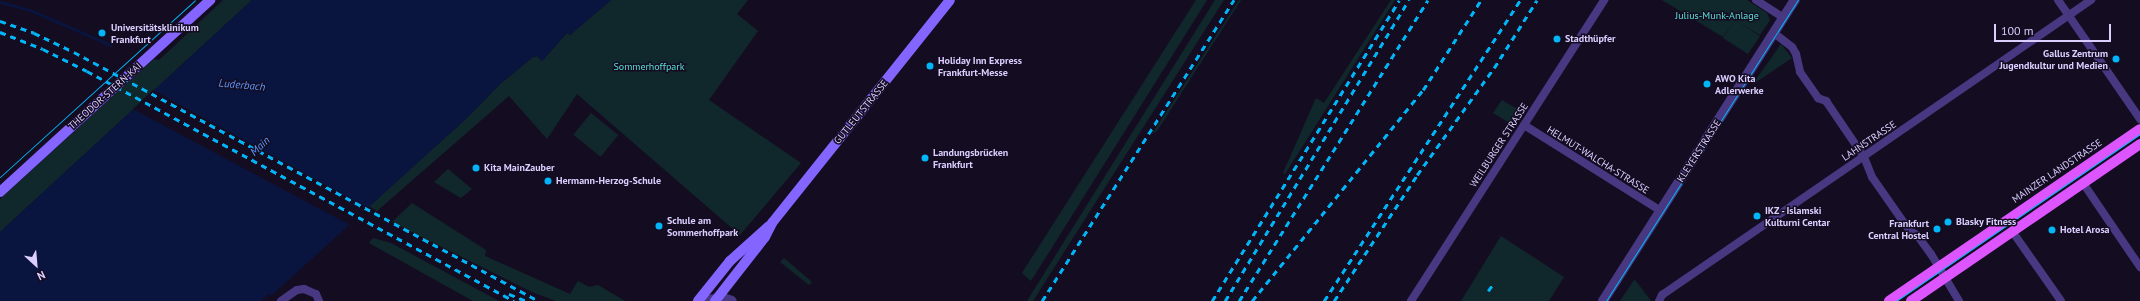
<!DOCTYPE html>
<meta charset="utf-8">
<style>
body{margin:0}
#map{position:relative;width:2140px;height:301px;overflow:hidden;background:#140d22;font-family:"PT Sans",sans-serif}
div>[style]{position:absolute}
.green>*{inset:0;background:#10282c;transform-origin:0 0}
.water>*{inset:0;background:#09143f}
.pier>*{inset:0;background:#140d22}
.stream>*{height:2.5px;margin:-1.25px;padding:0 1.25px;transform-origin:1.25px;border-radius:1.25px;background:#09143f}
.minor>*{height:8px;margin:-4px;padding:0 4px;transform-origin:4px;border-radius:4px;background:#473881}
.tertiary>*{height:10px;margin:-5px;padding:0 5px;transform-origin:5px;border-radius:5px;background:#473881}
.secondary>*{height:10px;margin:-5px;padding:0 5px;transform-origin:5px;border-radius:5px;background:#8465ff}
.primary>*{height:10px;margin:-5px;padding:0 5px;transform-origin:5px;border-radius:5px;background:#d5f}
.tram>*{height:1px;margin:-0.5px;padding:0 0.5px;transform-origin:0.5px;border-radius:0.5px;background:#00b6f9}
.rail>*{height:2.5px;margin-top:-1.25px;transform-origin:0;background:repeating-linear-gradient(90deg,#00b6f9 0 6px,transparent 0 11px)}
.dots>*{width:11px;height:11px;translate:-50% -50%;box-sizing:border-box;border:2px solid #140d22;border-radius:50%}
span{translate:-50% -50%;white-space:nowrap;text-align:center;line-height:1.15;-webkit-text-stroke:3px #140d22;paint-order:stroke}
.park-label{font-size:10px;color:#5ae0d5}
.poi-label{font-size:10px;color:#dcceff;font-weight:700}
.left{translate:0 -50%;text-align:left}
.right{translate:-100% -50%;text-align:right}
.street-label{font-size:10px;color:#dcceff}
.water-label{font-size:11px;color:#5c98ff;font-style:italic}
.north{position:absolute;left:16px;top:245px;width:40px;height:40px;-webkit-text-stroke:3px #140d22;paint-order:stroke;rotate:154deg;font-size:11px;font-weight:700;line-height:16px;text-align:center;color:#dcceff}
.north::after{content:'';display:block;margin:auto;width:14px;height:18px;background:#dcceff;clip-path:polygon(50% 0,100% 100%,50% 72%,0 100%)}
.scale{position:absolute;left:1994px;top:24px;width:117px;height:18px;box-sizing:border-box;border:2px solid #dcceff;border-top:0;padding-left:5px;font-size:12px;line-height:14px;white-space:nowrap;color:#dcceff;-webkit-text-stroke:3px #140d22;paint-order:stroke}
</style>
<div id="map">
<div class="green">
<i style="clip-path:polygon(223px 0,252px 0,0 232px,0 199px,154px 59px,159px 60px,171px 49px)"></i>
<i style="clip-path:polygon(611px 0,748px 0,737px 14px,758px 31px,709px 100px,801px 163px,740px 235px,577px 94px,547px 139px,509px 96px,377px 211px,369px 206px,468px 117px,499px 85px,533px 57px,537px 56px,542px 61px,567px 33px,570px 35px)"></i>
<i style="clip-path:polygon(1196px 0,1207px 0,1031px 281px,1022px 273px)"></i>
<i style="clip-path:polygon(1215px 0,1224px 0,1033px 301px,1027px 301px)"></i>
<i style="clip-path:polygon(1239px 0,1241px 0,1157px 131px,1152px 134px)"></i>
<i style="clip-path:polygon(1391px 0,1395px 0,1285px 174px,1283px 173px,1316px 98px,1324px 103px)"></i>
<i style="clip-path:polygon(1662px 0,1747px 0,1767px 13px,1770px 20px,1760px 35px,1736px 21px,1760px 36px,1748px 54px,1723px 38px,1735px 20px,1723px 37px)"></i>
<i style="clip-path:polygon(1781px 44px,1792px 58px,1752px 85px)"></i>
<i style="clip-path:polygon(1502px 100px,1519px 110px,1512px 121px,1508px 122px,1493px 113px)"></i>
<i style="left:591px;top:113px;width:35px;height:28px;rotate:39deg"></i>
<i style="clip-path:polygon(448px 169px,472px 189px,461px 198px,434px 182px)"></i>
<i style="clip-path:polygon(412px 203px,486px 250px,485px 256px,570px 294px,578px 281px,589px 287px,598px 285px,625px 301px,556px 301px,532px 292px,392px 222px)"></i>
<i style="clip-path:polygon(1501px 236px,1564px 277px,1549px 301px,1461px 301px)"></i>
<i style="clip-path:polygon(373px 238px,391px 243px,499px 301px,473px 301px,369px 243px)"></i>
<i style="clip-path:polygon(784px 258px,812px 282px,809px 285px,780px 262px)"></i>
<i style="clip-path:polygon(1634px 280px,1636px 281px,1651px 301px,1620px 301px)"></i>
</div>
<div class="water">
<i style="clip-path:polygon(252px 0,611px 0,570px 35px,567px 33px,542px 61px,537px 56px,533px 57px,499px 85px,468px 117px,271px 296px,269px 294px,261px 301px,0 301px,0 232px)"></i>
</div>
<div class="pier">
<i style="clip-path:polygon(153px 90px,366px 207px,368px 208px,350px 225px,133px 109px)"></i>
</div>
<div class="stream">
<i style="left:0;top:2px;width:31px;rotate:15deg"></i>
<i style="left:30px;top:10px;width:88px;rotate:23.4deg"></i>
</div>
<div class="minor">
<i style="left:1756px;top:0;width:33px;rotate:33deg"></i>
<i style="left:2058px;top:0;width:145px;rotate:55.4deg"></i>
<i style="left:1774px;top:33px;width:23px;rotate:38deg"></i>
<i style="left:1792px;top:47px;width:8px;rotate:60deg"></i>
<i style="left:1796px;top:54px;width:18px;rotate:77deg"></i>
<i style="left:1800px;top:72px;width:32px;rotate:55deg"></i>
<i style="left:1818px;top:98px;width:9px;rotate:21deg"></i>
<i style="left:1826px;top:101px;width:68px;rotate:55.8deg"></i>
<i style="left:1864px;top:157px;width:22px;rotate:68deg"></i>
<i style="left:1872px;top:177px;width:65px;rotate:55.1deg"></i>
<i style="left:1909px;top:230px;width:9px;rotate:32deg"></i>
<i style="left:1917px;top:235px;width:24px;rotate:54deg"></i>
<i style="left:1931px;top:254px;width:55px;rotate:59.2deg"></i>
<i style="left:1524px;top:125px;width:162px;rotate:32.1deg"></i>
<i style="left:2083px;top:183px;width:102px;rotate:55.8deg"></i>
<i style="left:2012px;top:231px;width:85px;rotate:55deg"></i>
<i style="left:281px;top:301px;width:19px;rotate:-35deg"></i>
<i style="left:297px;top:290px;width:7px;rotate:-8deg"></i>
<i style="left:304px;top:289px;width:13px;rotate:23deg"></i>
<i style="left:316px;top:294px;width:8px;rotate:67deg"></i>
<i style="left:1411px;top:301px;width:358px;rotate:-57.3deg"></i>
<i style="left:1659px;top:301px;width:7px;rotate:-63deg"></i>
<i style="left:1662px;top:295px;width:521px;rotate:-34.51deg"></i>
</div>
<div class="tertiary">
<i style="left:701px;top:301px;width:22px;rotate:-8deg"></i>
<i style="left:723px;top:298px;width:9px;rotate:18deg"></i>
<i style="left:1603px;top:301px;width:357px;rotate:-57.5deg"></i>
</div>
<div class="secondary">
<i style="left:0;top:192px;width:285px;rotate:-42.4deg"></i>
<i style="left:698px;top:301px;width:51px;rotate:-51.3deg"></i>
<i style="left:730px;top:261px;width:52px;rotate:-41.9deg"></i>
<i style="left:715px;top:301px;width:81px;rotate:-52deg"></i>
<i style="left:765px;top:237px;width:16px;rotate:-63deg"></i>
<i style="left:772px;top:223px;width:285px;rotate:-51.4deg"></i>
</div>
<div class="primary">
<i style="left:1889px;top:301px;width:304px;rotate:-34.4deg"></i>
<i style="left:1911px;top:301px;width:278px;rotate:-34.4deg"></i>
</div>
<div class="tram">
<i style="left:0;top:177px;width:263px;rotate:-42.2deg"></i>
<i style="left:1606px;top:301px;width:357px;rotate:-57.5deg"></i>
<i style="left:1896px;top:301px;width:296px;rotate:-34.4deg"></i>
</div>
<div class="rail">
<i style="left:0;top:21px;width:36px;rotate:19deg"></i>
<i style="left:34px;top:33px;width:44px;rotate:25.4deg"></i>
<i style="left:74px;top:52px;width:527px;rotate:28.17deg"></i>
<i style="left:0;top:32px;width:46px;rotate:21.6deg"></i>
<i style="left:43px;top:49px;width:49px;rotate:26.6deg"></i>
<i style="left:87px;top:71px;width:485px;rotate:28.3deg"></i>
<i style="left:1488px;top:291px;width:9px;rotate:-54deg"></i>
<i style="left:509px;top:294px;width:18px;rotate:22deg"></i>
<i style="left:1042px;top:301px;width:357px;rotate:-57.5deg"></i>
<i style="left:1212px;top:301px;width:354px;rotate:-58.1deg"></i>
<i style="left:1225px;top:301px;width:353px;rotate:-58.6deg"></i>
<i style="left:1239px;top:301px;width:355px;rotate:-57.9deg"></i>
<i style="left:1252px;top:301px;width:272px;rotate:-51deg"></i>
<i style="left:1423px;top:90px;width:107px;rotate:-57.2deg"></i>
<i style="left:1324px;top:301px;width:359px;rotate:-56.9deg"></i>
<i style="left:1334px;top:301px;width:151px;rotate:-56.6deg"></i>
<i style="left:1417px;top:175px;width:132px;rotate:-54.3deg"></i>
<i style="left:1494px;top:68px;width:80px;rotate:-57.7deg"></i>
</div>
<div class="dots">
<i style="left:102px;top:33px;background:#00b6f9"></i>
<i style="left:1557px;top:39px;background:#00b6f9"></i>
<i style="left:2116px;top:59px;background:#00b6f9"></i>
<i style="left:930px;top:66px;background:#00b6f9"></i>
<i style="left:1707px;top:84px;background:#00b6f9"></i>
<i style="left:925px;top:158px;background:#00b6f9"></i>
<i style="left:476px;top:168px;background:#00b6f9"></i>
<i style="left:548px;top:181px;background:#00b6f9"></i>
<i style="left:1757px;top:216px;background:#00b6f9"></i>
<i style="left:1948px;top:222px;background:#00b6f9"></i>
<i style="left:659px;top:226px;background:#00b6f9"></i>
<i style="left:1937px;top:229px;background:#00b6f9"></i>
<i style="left:2052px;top:230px;background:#00b6f9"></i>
</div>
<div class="park-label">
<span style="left:1717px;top:16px">Julius-Munk-Anlage</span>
<span style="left:649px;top:67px">Sommerhoffpark</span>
</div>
<div class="poi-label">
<span class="left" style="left:111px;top:33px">Universitätsklinikum<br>Frankfurt</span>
<span class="left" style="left:1565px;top:39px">Stadthüpfer</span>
<span class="right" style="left:2108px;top:59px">Gallus Zentrum<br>Jugendkultur und Medien</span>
<span class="left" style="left:938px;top:66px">Holiday Inn Express<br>Frankfurt-Messe</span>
<span class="left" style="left:1715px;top:84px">AWO Kita<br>Adlerwerke</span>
<span class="left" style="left:933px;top:158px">Landungsbrücken<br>Frankfurt</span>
<span class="left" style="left:484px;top:168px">Kita MainZauber</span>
<span class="left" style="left:556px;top:181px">Hermann-Herzog-Schule</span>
<span class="left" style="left:1765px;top:216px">IKZ - Islamski<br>Kulturni Centar</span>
<span class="left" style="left:667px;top:226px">Schule am<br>Sommerhoffpark</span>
<span class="left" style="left:1956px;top:222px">Blasky Fitness</span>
<span class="right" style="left:1929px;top:229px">Frankfurt<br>Central Hostel</span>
<span class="left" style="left:2060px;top:230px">Hotel Arosa</span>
</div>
<div class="street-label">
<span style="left:105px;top:96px;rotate:-42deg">THEODOR-STERN-KAI</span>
<span style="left:861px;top:112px;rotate:-51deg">GUTLEUTSTRASSE</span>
<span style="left:1869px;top:141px;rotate:-34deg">LAHNSTRASSE</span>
<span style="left:1499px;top:145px;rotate:-57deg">WEILBURGER STRASSE</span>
<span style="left:1699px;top:151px;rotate:-57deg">KLEYERSTRASSE</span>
<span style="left:1598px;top:160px;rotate:32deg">HELMUT-WALCHA-STRASSE</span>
<span style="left:2057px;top:171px;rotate:-34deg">MAINZER LANDSTRASSE</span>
</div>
<div class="water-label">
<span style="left:242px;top:85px;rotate:5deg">Luderbach</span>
<span style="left:260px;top:146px;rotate:-44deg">Main</span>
</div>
<div class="north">N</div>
<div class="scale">100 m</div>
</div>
